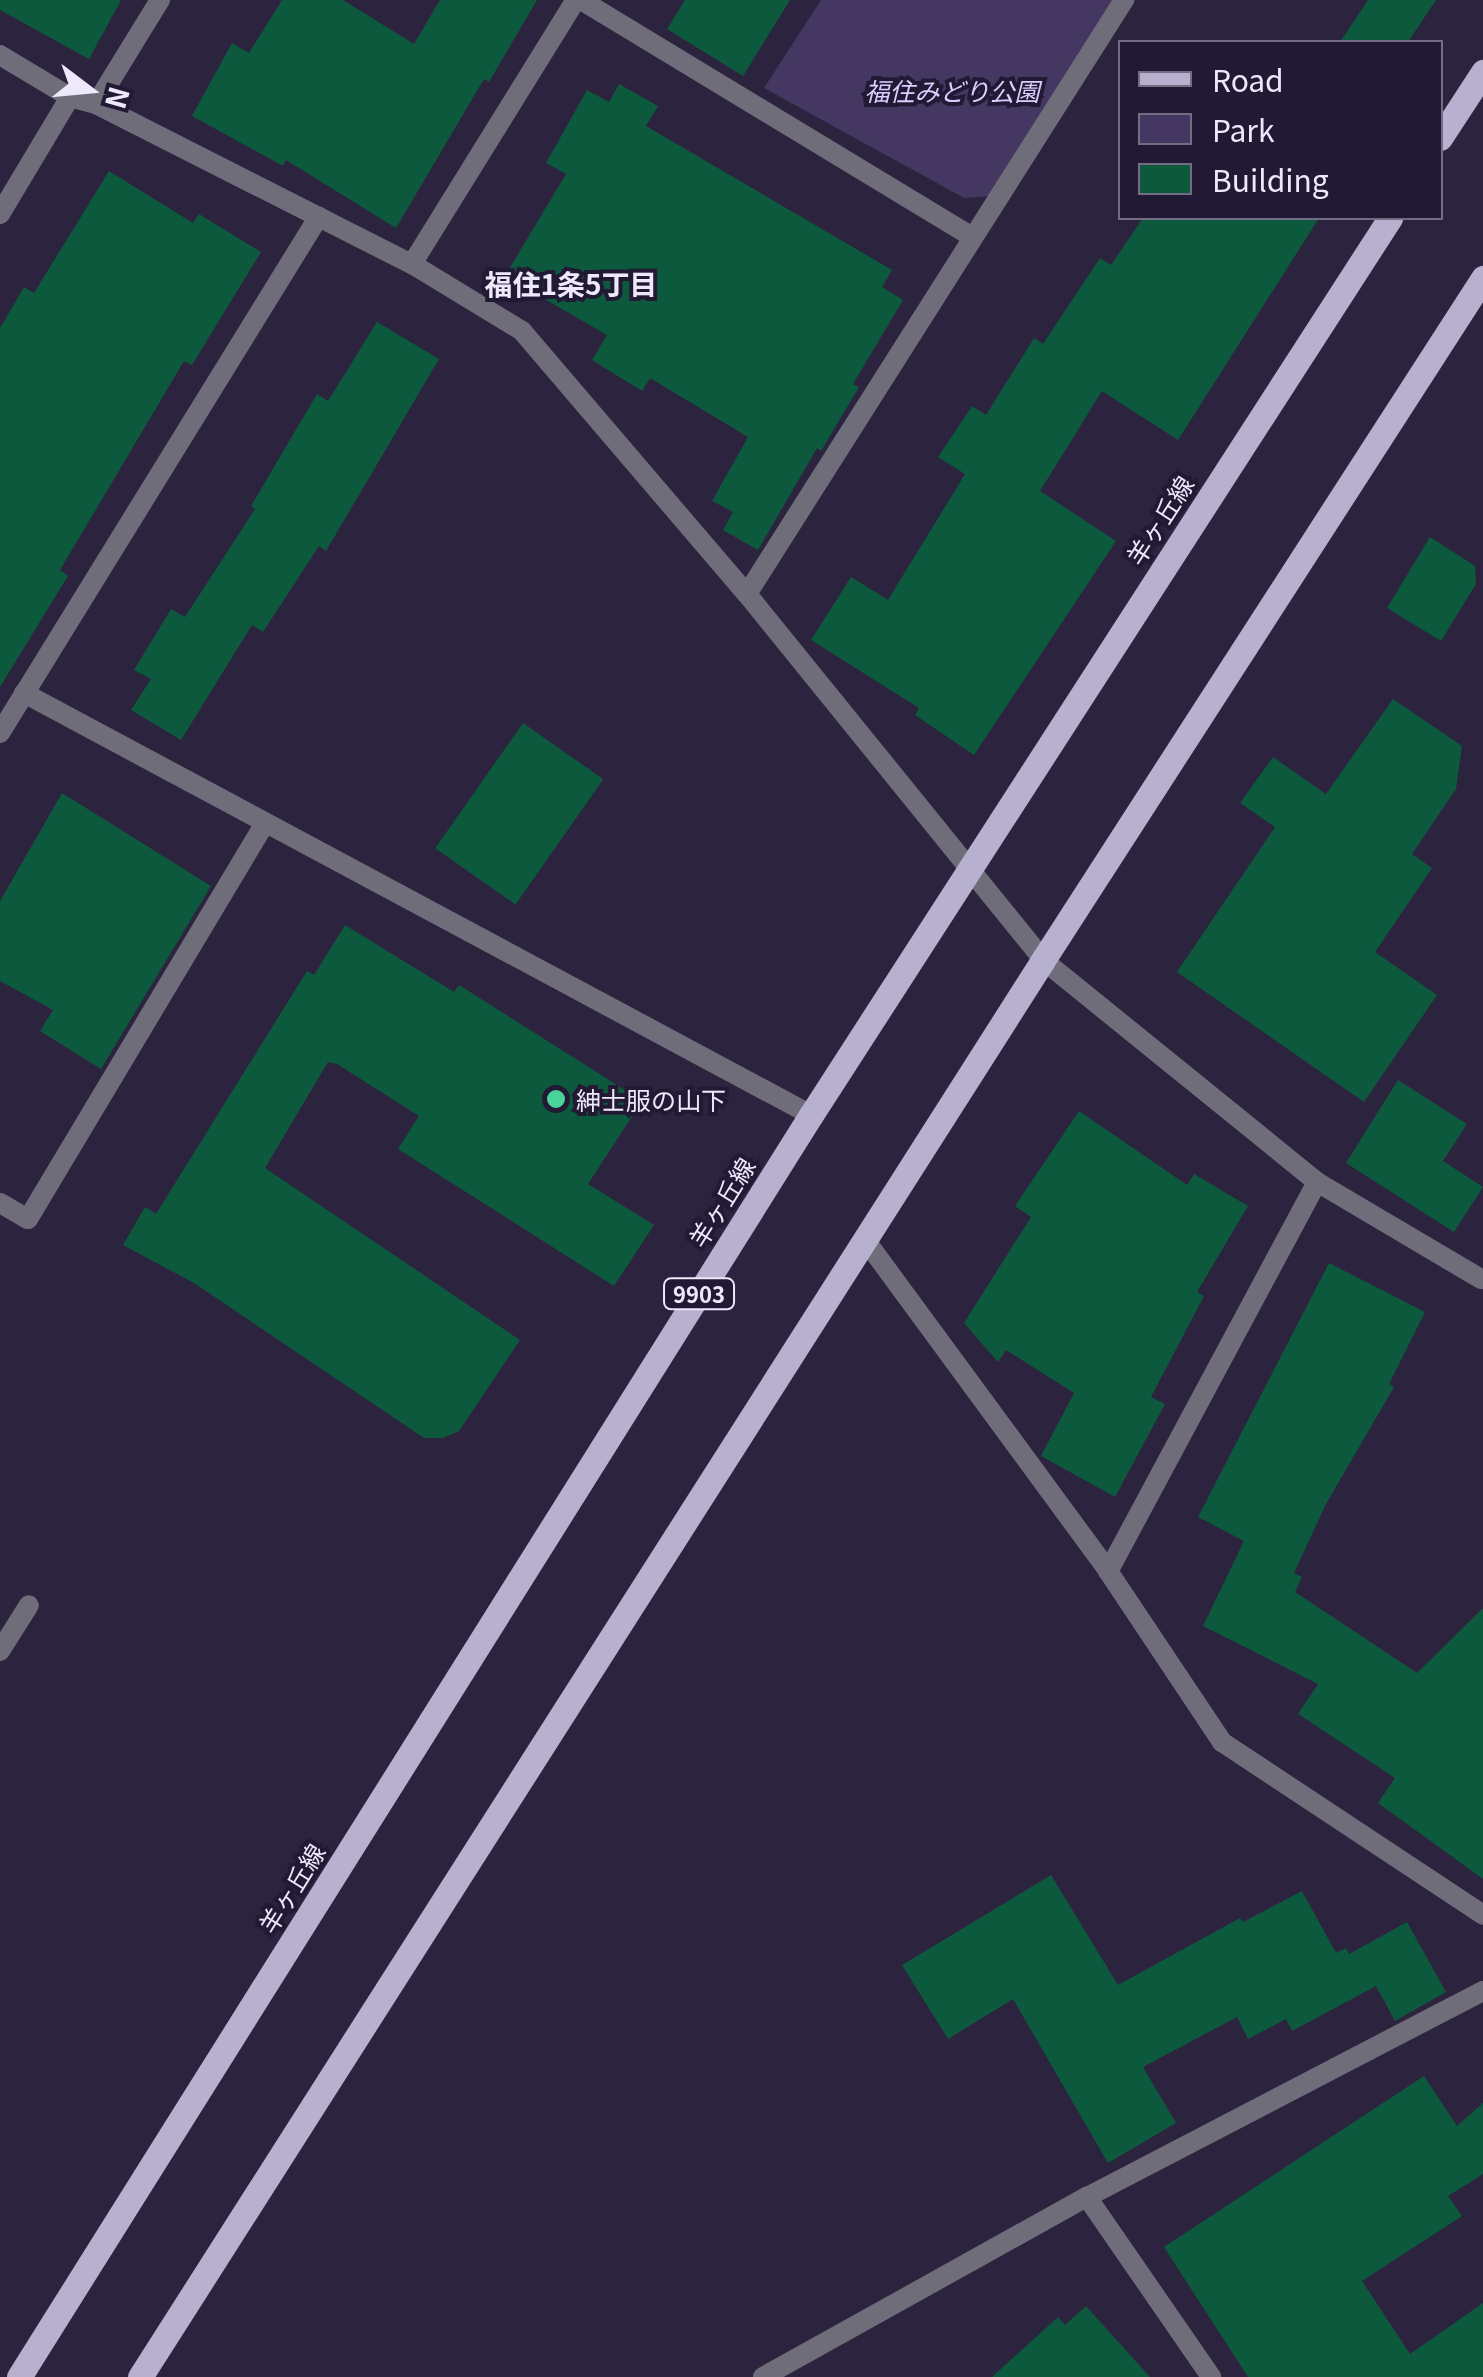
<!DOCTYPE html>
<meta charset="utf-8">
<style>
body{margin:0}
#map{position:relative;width:1483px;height:2377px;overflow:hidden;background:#2c243f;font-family:Georgia,"Noto Sans JP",serif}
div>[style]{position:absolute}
.green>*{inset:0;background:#443762}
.building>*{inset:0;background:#0c593d;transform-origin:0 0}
.street>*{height:20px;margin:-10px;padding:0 10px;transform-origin:10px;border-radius:10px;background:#706d7b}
.primary>*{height:25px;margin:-12.5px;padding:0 12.5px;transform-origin:12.5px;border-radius:12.5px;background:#b7b0ce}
.dots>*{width:28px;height:28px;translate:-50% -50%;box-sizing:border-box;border:5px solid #221a34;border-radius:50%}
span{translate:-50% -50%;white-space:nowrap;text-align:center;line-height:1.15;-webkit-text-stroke:8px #221a34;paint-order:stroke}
.shield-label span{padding:2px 8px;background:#221a34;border:2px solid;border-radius:8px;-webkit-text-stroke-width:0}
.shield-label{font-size:22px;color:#ede9fb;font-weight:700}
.park-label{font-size:25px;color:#dacdff;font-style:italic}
.street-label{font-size:25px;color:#ede9fb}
.poi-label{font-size:25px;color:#ede9fb}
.left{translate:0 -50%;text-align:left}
.neighbourhood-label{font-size:28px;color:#ede9fb;font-weight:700}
.legend{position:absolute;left:1118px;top:40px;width:325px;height:180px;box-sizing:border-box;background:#221a34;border:2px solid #736d84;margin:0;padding:12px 18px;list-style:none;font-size:30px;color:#ede9fb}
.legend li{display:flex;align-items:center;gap:20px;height:50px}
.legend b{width:50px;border:2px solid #736d84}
.north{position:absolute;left:40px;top:40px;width:100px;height:100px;-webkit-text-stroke:8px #221a34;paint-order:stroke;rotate:106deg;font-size:28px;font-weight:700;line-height:40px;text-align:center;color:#ede9fb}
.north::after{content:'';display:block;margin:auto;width:35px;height:45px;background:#ede9fb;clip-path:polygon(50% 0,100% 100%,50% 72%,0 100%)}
</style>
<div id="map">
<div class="green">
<i style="clip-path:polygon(821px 0,1114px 0,990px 196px,964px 198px,764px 88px)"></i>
</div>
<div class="building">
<i style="clip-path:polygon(0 0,121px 0,89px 59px,0 10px)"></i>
<i style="clip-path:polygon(282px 0,343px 0,414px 44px,440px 0,537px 0,489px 82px,484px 79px,396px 228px,286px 160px,283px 166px,192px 116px,232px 43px,249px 53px)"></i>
<i style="clip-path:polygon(685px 0,790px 0,743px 76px,667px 29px)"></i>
<i style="clip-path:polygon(1368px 0,1436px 0,1408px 42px,1340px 42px)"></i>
<i style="clip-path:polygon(619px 84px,658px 106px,646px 126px,892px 270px,882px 287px,903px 300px,853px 384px,859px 387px,821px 451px,817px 448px,758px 550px,723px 530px,733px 512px,712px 501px,748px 437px,650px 378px,642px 391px,592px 360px,607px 335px,505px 276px,566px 174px,546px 163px,587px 90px,609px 102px)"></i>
<i style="clip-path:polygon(109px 171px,193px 223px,199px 214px,261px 252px,192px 365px,184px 361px,60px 570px,68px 576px,0 687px,0 328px,24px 287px,34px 293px)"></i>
<i style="clip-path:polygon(1143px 218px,1319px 218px,1178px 440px,1102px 391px,1040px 491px,1116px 541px,974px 755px,915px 715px,919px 708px,811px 640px,851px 577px,888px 600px,965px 474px,938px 457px,972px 406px,986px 415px,1034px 338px,1043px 344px,1100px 258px,1111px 265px)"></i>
<i style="clip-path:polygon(377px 322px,439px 359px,326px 551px,319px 546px,263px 632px,252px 625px,181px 740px,131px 710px,151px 679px,134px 670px,171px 609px,185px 617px,255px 509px,251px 506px,317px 394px,328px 401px)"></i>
<i style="clip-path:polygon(1430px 537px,1475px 566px,1476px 584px,1441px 641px,1387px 608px)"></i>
<i style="clip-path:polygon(1393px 699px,1462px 746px,1456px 789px,1412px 854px,1432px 868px,1375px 952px,1437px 995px,1364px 1102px,1177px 972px,1275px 827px,1240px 803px,1273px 757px,1326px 794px)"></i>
<i style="left:523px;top:723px;width:98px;height:153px;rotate:35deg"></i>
<i style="clip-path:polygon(62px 793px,211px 886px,101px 1069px,40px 1031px,53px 1010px,0 981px,0 901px)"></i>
<i style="clip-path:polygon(345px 925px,454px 992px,459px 985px,642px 1101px,588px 1184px,654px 1225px,614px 1286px,398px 1149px,419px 1116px,337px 1064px,328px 1062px,265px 1168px,520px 1340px,459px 1431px,443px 1438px,424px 1438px,194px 1283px,123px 1245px,145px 1207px,156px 1214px,307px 971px,314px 975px)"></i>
<i style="clip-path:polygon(1398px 1080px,1467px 1124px,1443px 1161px,1483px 1187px,1454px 1232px,1346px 1163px)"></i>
<i style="clip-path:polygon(1079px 1111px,1187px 1185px,1194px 1174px,1248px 1206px,1197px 1292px,1204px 1296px,1151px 1397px,1165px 1404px,1115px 1497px,1041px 1456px,1074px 1393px,1006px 1350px,998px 1362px,964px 1323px,1031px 1217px,1015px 1206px)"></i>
<i style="clip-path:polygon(1329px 1263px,1425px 1312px,1389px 1384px,1394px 1387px,1326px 1504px,1294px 1573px,1302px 1577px,1295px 1592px,1417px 1673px,1483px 1608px,1483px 1879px,1378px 1803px,1395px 1778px,1298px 1714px,1318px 1684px,1203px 1626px,1244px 1541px,1198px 1517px)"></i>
<i style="clip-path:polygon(1051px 1875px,1118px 1985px,1240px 1918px,1243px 1922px,1302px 1891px,1336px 1953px,1346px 1948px,1349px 1954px,1407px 1922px,1446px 1992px,1395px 2021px,1376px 1986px,1292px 2031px,1286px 2019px,1248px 2039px,1237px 2017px,1143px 2067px,1176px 2123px,1108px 2163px,1013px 1999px,948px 2039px,902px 1965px)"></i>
<i style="clip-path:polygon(1424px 2076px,1457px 2126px,1483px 2103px,1483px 2174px,1448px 2196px,1462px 2216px,1362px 2281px,1410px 2354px,1483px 2303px,1483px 2377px,1248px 2377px,1164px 2247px)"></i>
<i style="clip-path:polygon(1086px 2306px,1150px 2377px,992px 2377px,1058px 2317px,1065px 2325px)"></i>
</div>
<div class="street">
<i style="left:581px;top:0;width:458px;rotate:31.2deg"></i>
<i style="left:0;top:55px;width:82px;rotate:31deg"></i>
<i style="left:70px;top:97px;width:27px;rotate:15deg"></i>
<i style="left:96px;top:104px;width:354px;rotate:26.9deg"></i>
<i style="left:412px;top:264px;width:129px;rotate:31.3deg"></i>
<i style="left:522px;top:331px;width:346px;rotate:49.5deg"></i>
<i style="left:747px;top:594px;width:471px;rotate:51deg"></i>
<i style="left:1043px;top:960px;width:353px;rotate:39deg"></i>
<i style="left:1317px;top:1182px;width:442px;rotate:118.2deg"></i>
<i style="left:96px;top:104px;width:122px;rotate:-58.4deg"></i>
<i style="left:0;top:214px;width:136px;rotate:-59.1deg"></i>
<i style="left:412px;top:264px;width:311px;rotate:-58.2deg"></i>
<i style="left:747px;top:594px;width:704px;rotate:-57.6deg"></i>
<i style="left:24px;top:693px;width:893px;rotate:28.2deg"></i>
<i style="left:0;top:733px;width:607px;rotate:-58.32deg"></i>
<i style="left:1317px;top:1182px;width:191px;rotate:30.6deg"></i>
<i style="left:0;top:1203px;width:32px;rotate:30deg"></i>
<i style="left:28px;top:1219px;width:460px;rotate:-59.1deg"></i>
<i style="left:866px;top:1241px;width:409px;rotate:53.7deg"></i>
<i style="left:1108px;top:1571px;width:206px;rotate:56.3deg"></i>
<i style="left:1222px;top:1742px;width:313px;rotate:33.5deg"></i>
<i style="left:0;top:1651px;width:54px;rotate:-57.8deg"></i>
<i style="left:1087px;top:2197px;width:219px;rotate:55.4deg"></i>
<i style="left:763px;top:2377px;width:371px;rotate:-29.1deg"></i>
<i style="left:1087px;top:2197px;width:446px;rotate:-27.5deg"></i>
</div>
<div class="primary">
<i style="left:1440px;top:138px;width:79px;rotate:-56.9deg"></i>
<i style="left:19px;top:2377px;width:1490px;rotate:-57.89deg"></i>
<i style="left:811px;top:1115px;width:1068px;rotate:-57.16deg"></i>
<i style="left:140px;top:2377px;width:1680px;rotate:-57.49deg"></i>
<i style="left:1043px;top:960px;width:812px;rotate:-57.17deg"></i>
</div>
<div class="dots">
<i style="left:556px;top:1099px;background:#4ad49c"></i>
</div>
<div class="shield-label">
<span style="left:699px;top:1294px">9903</span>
</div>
<div class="park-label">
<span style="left:952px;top:90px">福住みどり公園</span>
</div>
<div class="street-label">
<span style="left:1159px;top:520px;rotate:-57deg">羊ヶ丘線</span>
<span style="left:721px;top:1202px;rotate:-58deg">羊ヶ丘線</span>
<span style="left:291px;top:1888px;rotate:-58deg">羊ヶ丘線</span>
</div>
<div class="poi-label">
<span class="left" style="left:576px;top:1099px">紳士服の山下</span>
</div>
<div class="neighbourhood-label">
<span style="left:571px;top:283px">福住1条5丁目</span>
</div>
<ul class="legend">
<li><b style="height:12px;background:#b7b0ce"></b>Road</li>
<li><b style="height:28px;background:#443762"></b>Park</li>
<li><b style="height:28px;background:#0c593d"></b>Building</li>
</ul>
<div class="north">N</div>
</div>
